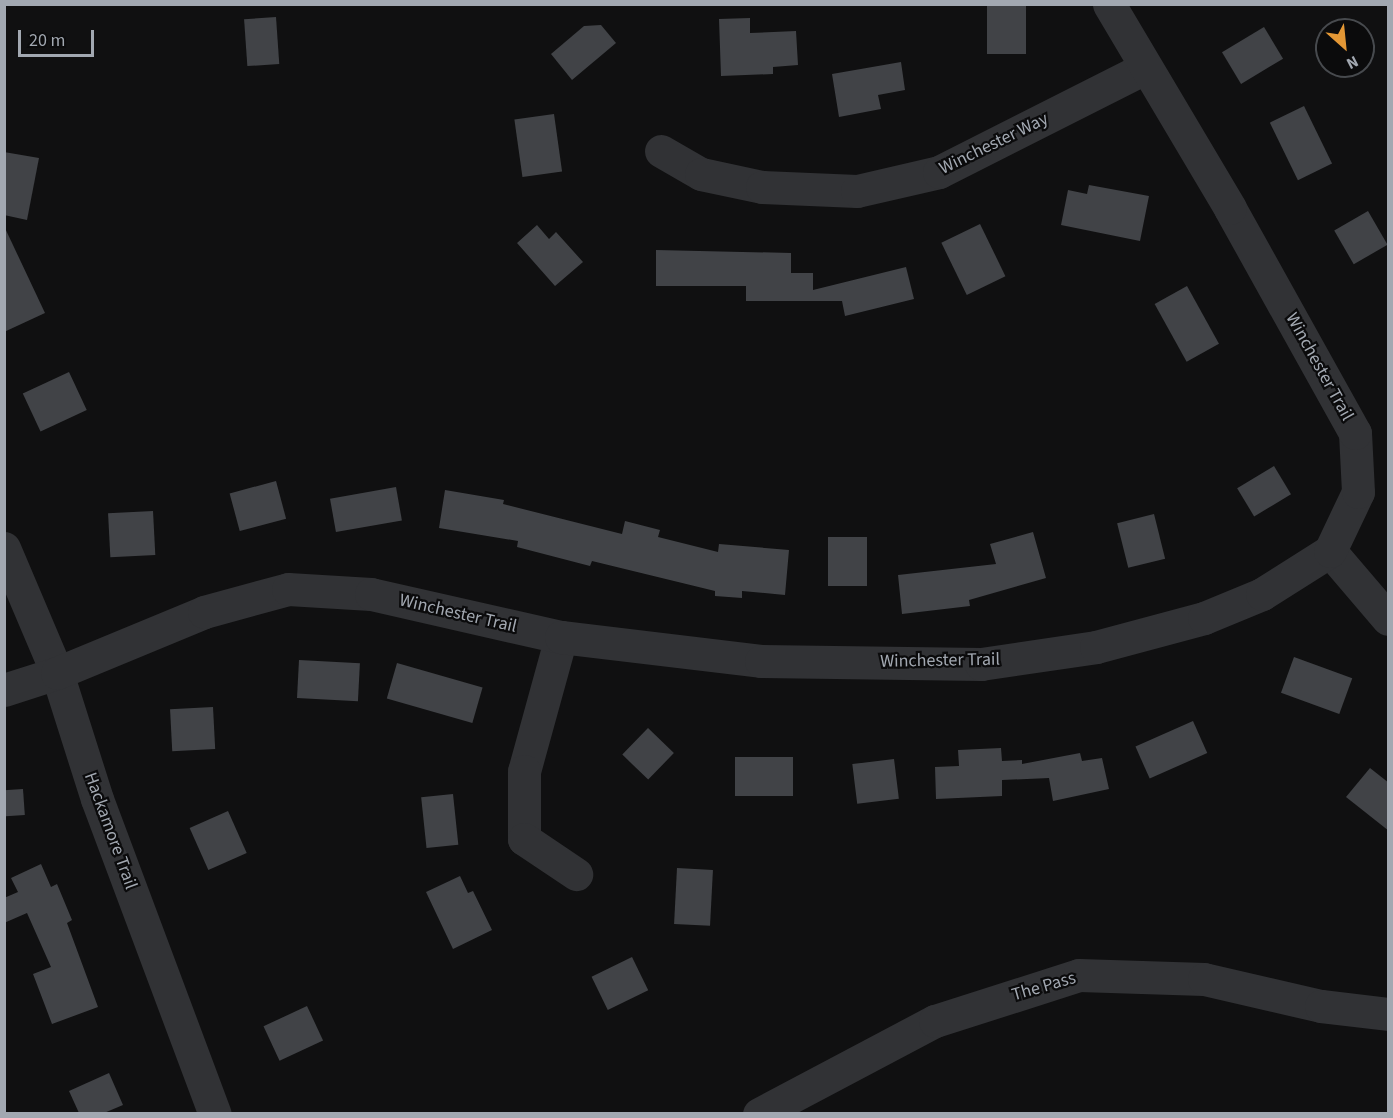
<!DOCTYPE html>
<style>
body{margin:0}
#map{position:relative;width:1393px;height:1118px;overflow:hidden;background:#101011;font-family:"Source Sans 3",sans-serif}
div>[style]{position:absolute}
.building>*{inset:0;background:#414347;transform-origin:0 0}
.minor>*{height:33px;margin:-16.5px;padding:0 16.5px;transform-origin:16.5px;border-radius:16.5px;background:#313235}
span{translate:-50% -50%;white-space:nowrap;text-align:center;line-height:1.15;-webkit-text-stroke:4.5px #0b0b0c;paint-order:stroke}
.street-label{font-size:18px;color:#a2a8b1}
.frame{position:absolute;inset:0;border:6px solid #a2a8b1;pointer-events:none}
.north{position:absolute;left:1315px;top:18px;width:60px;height:60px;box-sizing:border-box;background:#0b0b0c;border:2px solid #474a4e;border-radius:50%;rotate:153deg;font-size:16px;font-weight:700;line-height:24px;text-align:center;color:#a2a8b1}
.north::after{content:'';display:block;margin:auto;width:21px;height:27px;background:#e39735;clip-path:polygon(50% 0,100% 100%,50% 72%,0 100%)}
.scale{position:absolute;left:18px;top:30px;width:76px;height:27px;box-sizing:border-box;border:3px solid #a2a8b1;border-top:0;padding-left:8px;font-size:18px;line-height:21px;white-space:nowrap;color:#a2a8b1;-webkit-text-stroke:4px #0b0b0c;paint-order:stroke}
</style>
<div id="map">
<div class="building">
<i style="left:987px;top:4px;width:39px;height:50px"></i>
<i style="left:276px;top:17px;width:47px;height:32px;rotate:86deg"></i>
<i style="clip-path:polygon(750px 18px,750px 33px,796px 31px,798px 65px,773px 67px,773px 74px,721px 76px,719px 19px)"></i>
<i style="clip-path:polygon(601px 25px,616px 43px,572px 80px,551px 54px,584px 26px)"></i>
<i style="left:1264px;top:27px;width:37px;height:49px;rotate:59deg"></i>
<i style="clip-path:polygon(901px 62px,905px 90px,878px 95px,881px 109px,839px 117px,832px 74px)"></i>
<i style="left:1304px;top:106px;width:64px;height:38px;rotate:64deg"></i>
<i style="left:554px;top:114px;width:58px;height:40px;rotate:82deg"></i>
<i style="clip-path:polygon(4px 152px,39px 158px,27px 220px,4px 215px)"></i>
<i style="clip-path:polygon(1089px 185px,1149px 196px,1140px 241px,1061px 225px,1068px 190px,1087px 194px)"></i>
<i style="left:1368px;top:211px;width:39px;height:39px;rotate:60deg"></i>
<i style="left:980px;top:224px;width:58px;height:43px;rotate:64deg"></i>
<i style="clip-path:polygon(537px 225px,549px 239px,556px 232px,583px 262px,555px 286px,517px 243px)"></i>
<i style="clip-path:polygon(4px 226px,45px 313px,4px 332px)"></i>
<i style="clip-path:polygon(656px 250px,791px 253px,791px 273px,813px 273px,813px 290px,906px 267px,914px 299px,845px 316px,842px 301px,746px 301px,746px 286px,656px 286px)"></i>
<i style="left:1187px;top:286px;width:66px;height:37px;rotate:61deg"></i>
<i style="left:69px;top:372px;width:42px;height:51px;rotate:65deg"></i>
<i style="left:1274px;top:466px;width:33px;height:43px;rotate:59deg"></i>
<i style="left:276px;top:481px;width:39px;height:48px;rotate:75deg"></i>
<i style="left:396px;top:487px;width:34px;height:67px;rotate:80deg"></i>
<i style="clip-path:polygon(445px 490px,504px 500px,503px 504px,622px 534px,625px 521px,660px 530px,658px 537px,718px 552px,719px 544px,789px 550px,785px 595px,742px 591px,742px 598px,715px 596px,715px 591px,592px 561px,590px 566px,517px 547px,518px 541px,439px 528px)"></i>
<i style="left:153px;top:511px;width:44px;height:45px;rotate:87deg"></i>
<i style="left:1154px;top:514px;width:46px;height:38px;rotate:76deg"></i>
<i style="clip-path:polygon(1033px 532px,1046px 578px,969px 600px,970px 606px,902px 614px,898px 575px,996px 564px,990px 544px)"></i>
<i style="left:828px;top:537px;width:39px;height:49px"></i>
<i style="left:1294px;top:657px;width:62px;height:38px;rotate:20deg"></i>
<i style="left:299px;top:660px;width:61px;height:38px;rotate:3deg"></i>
<i style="left:397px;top:663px;width:89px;height:37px;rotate:16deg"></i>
<i style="left:213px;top:707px;width:42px;height:43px;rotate:87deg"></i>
<i style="left:1193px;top:721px;width:35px;height:63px;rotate:66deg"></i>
<i style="left:648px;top:728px;width:36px;height:37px;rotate:44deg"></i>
<i style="clip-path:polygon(1001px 748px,1002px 761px,1022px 760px,1022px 764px,1080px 753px,1082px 761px,1102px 758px,1109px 789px,1053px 801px,1049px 778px,1002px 780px,1002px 796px,936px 799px,935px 767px,959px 766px,958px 750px)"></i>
<i style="left:793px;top:757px;width:39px;height:58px;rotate:90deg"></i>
<i style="left:894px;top:759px;width:40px;height:42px;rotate:83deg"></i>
<i style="clip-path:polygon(1370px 768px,1389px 783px,1389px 831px,1346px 797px)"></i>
<i style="left:23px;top:789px;width:26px;height:19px;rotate:86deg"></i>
<i style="left:453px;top:794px;width:51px;height:32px;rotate:84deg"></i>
<i style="left:228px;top:811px;width:46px;height:42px;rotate:66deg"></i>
<i style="clip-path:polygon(41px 864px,51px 887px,57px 884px,72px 920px,67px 923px,98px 1007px,52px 1024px,33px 974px,51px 967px,27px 913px,4px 923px,4px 898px,18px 892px,11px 878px)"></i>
<i style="left:677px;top:868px;width:36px;height:56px;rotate:3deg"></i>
<i style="clip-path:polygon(460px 876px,468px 893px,473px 891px,492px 930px,453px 949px,426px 892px)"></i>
<i style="left:632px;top:957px;width:37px;height:45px;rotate:64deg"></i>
<i style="left:307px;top:1006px;width:38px;height:48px;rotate:65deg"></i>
<i style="clip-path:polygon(109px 1073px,123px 1105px,104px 1113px,79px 1113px,69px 1091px)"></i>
</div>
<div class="minor">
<i style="left:661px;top:151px;width:46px;rotate:29.9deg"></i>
<i style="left:701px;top:174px;width:62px;rotate:12deg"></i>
<i style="left:762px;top:187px;width:95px;rotate:2.4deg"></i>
<i style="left:857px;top:191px;width:84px;rotate:-13deg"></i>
<i style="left:939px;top:172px;width:231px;rotate:-26.8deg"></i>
<i style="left:4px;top:548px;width:136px;rotate:67deg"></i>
<i style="left:57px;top:673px;width:132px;rotate:72.4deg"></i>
<i style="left:97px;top:799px;width:336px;rotate:69.5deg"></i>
<i style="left:1330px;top:551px;width:89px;rotate:49.5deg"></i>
<i style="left:561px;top:637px;width:139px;rotate:105.4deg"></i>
<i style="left:524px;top:771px;width:68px;rotate:90deg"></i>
<i style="left:524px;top:839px;width:63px;rotate:33.9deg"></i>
<i style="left:4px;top:690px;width:56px;rotate:-17.8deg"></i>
<i style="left:57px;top:673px;width:159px;rotate:-22.5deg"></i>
<i style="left:204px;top:612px;width:87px;rotate:-15.3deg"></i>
<i style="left:288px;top:589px;width:83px;rotate:3.4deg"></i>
<i style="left:371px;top:594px;width:195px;rotate:12.8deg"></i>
<i style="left:561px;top:637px;width:201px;rotate:6.8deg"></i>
<i style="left:761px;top:661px;width:220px;rotate:0.8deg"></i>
<i style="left:981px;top:664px;width:116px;rotate:-8.4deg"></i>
<i style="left:1096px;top:647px;width:112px;rotate:-15deg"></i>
<i style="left:1204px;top:618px;width:63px;rotate:-22.5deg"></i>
<i style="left:1262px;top:594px;width:80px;rotate:-32.3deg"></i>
<i style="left:1330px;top:551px;width:65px;rotate:-64.6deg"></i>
<i style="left:1358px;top:492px;width:59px;rotate:-92.9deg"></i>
<i style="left:1355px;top:433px;width:257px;rotate:-119.1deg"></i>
<i style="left:1230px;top:208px;width:237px;rotate:-120.7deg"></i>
<i style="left:759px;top:1114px;width:199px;rotate:-27.9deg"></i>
<i style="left:935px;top:1021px;width:151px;rotate:-17.7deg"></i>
<i style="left:1079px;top:975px;width:125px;rotate:1.8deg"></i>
<i style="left:1204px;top:979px;width:120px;rotate:13deg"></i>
<i style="left:1321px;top:1006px;width:67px;rotate:6.8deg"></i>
</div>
<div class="street-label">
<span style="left:994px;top:144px;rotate:-26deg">Winchester Way</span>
<span style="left:1319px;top:367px;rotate:61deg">Winchester Trail</span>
<span style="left:458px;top:614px;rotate:13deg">Winchester Trail</span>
<span style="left:940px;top:661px;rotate:-1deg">Winchester Trail</span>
<span style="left:110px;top:831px;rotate:70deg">Hackamore Trail</span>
<span style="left:1044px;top:987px;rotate:-16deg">The Pass</span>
</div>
<div class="frame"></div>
<div class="north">N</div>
<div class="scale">20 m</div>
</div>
